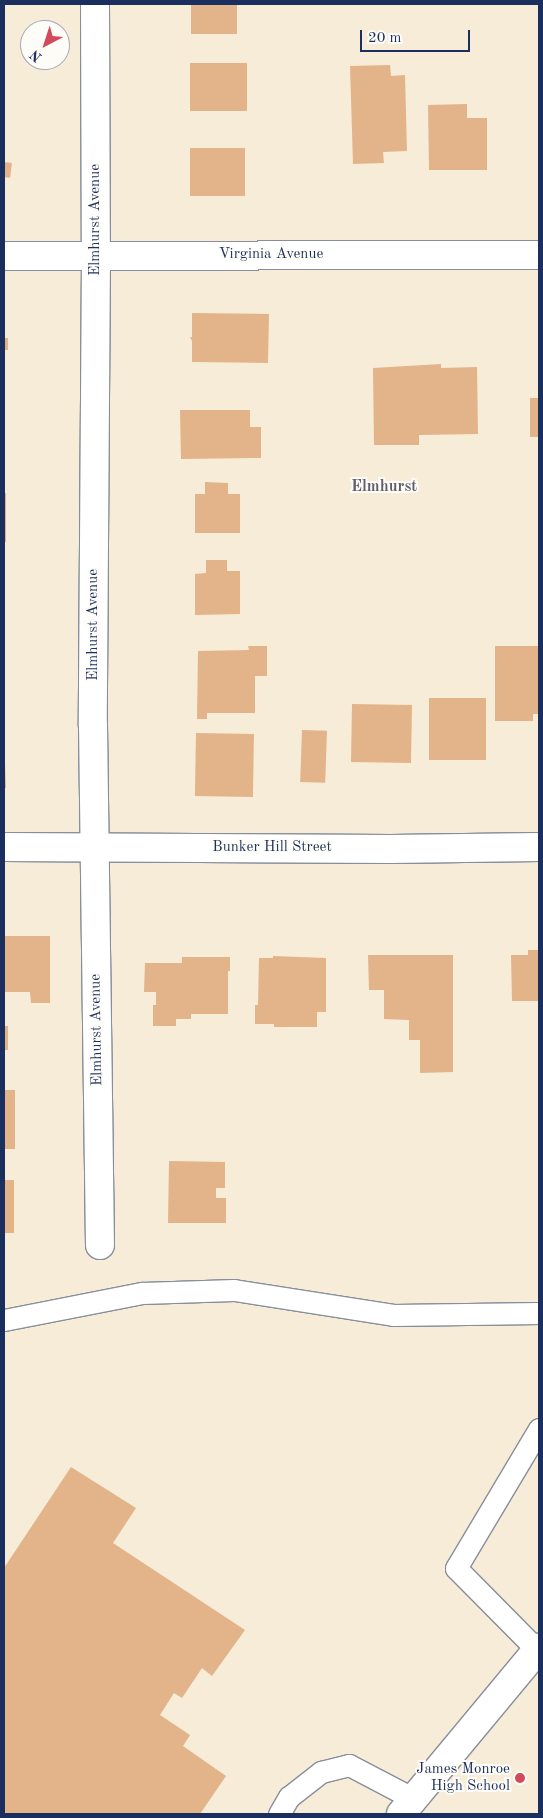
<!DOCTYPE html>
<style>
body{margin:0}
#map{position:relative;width:543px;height:1818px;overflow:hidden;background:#f6ecd8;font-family:"Old Standard TT",serif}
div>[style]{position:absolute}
.building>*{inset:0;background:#e3b38a;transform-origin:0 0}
.roads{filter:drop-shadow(1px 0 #888e9b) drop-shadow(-1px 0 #888e9b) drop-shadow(0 1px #888e9b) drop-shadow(0 -1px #888e9b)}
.lane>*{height:21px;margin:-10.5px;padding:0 10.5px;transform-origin:10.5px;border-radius:10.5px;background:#fff}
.street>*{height:28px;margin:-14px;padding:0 14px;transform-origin:14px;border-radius:14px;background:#fff}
.secondary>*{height:28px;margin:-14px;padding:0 14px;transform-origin:14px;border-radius:14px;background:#fff}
.dots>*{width:14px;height:14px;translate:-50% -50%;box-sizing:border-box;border:2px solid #fdfcf7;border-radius:50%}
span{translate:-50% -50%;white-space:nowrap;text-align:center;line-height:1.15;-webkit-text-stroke:4px #fdfcf7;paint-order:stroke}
.street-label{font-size:15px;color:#1b2f5e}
.poi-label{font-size:15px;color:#1b2f5e}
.right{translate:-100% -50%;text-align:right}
.neighbourhood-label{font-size:16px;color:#615d6d;font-weight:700}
.frame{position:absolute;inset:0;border:5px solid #1b2f5e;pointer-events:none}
.north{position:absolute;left:20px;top:20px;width:50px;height:50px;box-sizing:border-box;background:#fdfcf7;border:1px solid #a3aaba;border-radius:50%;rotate:220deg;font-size:14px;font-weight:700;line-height:20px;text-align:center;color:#1b2f5e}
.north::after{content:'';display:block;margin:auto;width:18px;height:22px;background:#d1495b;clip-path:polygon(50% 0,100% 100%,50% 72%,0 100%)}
.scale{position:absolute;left:360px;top:30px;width:110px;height:22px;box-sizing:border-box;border:2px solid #1b2f5e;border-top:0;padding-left:6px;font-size:15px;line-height:18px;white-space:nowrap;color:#1b2f5e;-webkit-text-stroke:4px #fdfcf7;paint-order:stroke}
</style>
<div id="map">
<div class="building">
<i style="left:191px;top:4px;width:46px;height:30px"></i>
<i style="left:247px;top:63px;width:48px;height:57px;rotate:90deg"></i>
<i style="clip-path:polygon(390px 65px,391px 76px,405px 75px,407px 151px,383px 152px,384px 163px,353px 164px,350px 66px)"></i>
<i style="clip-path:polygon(467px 104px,467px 118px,487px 118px,487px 170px,429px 170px,428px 105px)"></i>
<i style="left:190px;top:148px;width:55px;height:48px"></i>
<i style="left:4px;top:162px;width:8px;height:15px;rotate:7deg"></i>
<i style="clip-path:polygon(192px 313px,269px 314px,268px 363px,192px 362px,192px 341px,190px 337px,192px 337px)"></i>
<i style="left:4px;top:338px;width:4px;height:12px"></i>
<i style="clip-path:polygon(441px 364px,441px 368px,477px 367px,478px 434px,419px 435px,419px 445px,374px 445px,373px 368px)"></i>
<i style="left:530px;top:398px;width:9px;height:39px"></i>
<i style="clip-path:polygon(180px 410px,250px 410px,250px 427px,261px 427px,261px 458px,181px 459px)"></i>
<i style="clip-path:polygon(205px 482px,228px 483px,228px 494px,240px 494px,240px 533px,195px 533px,195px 494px,205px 494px)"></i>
<i style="left:4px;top:493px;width:2px;height:49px"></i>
<i style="clip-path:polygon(206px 560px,227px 560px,227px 571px,240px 571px,240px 614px,195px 615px,195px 574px,206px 573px)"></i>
<i style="clip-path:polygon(248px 646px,267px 646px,267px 676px,255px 676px,255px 713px,207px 713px,207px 719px,197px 719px,198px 651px,249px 650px)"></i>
<i style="clip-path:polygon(495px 646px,539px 646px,539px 714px,533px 714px,533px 721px,495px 721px)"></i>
<i style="left:486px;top:698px;width:62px;height:57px;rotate:90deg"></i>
<i style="left:352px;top:704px;width:60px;height:58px;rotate:1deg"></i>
<i style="left:302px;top:730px;width:25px;height:52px;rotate:2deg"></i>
<i style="left:196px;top:733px;width:58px;height:63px;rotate:1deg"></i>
<i style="clip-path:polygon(4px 740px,6px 788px,4px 788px)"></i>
<i style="clip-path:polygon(4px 936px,50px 936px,50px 1003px,31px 1003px,30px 992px,4px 992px)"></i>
<i style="clip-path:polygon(528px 950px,539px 950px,539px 1001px,512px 1001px,511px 955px,528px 955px)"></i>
<i style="clip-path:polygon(368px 955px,453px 955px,453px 1072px,420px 1073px,420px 1040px,409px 1040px,409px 1020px,384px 1019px,384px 990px,369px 990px)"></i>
<i style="clip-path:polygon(273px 956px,326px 958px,326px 1012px,317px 1012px,317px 1027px,274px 1027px,274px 1024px,255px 1024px,255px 1005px,258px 1005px,259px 958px,273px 958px)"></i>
<i style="clip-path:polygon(182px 957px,230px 957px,230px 971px,228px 971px,228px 1014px,191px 1014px,191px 1019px,176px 1019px,176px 1026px,153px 1026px,153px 1005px,156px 1005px,156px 992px,144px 992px,145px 963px,182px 963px)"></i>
<i style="left:4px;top:1026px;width:4px;height:24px"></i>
<i style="left:4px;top:1090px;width:11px;height:59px"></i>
<i style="clip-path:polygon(169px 1161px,225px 1162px,225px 1188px,216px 1188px,216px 1198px,226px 1198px,226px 1223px,168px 1223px)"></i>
<i style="left:4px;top:1180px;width:10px;height:53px"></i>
<i style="clip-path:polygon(71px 1467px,136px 1508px,113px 1543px,245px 1630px,212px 1676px,202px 1668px,182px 1698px,174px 1693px,160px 1715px,190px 1735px,183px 1746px,226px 1776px,200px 1814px,4px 1814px,4px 1568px)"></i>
</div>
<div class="roads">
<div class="lane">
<i style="left:4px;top:1320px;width:141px;rotate:-11.1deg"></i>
<i style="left:142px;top:1293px;width:92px;rotate:-1.9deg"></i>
<i style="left:234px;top:1290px;width:161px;rotate:8.9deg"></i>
<i style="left:393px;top:1315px;width:146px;rotate:-0.8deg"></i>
<i style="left:539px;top:1429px;width:162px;rotate:120.8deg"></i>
<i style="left:456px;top:1568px;width:118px;rotate:45.3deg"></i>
<i style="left:279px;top:1814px;width:20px;rotate:-60deg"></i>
<i style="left:289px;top:1797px;width:41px;rotate:-38deg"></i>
<i style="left:321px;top:1772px;width:29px;rotate:-14deg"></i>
<i style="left:349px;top:1765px;width:73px;rotate:27.6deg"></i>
</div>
<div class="street">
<i style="left:95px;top:4px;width:252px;rotate:89.8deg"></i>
<i style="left:96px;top:256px;width:469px;rotate:90.4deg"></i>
<i style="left:93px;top:725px;width:520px;rotate:89.23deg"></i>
<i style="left:4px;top:256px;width:535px;rotate:-0.11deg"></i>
<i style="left:4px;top:847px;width:387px;rotate:0.3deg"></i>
<i style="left:391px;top:849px;width:148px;rotate:-0.8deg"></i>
</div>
<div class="secondary">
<i style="left:401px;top:1814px;width:216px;rotate:-50.3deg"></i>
</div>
</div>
<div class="dots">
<i style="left:520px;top:1778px;background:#d1495b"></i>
</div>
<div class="street-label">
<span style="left:96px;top:220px;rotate:-90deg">Elmhurst Avenue</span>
<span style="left:271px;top:255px">Virginia Avenue</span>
<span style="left:94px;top:625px;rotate:-90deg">Elmhurst Avenue</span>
<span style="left:272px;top:848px">Bunker Hill Street</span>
<span style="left:97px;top:1030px;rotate:-91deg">Elmhurst Avenue</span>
</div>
<div class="poi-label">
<span class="right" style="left:510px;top:1778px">James Monroe<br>High School</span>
</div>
<div class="neighbourhood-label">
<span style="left:384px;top:487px">Elmhurst</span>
</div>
<div class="frame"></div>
<div class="north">N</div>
<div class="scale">20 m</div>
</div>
